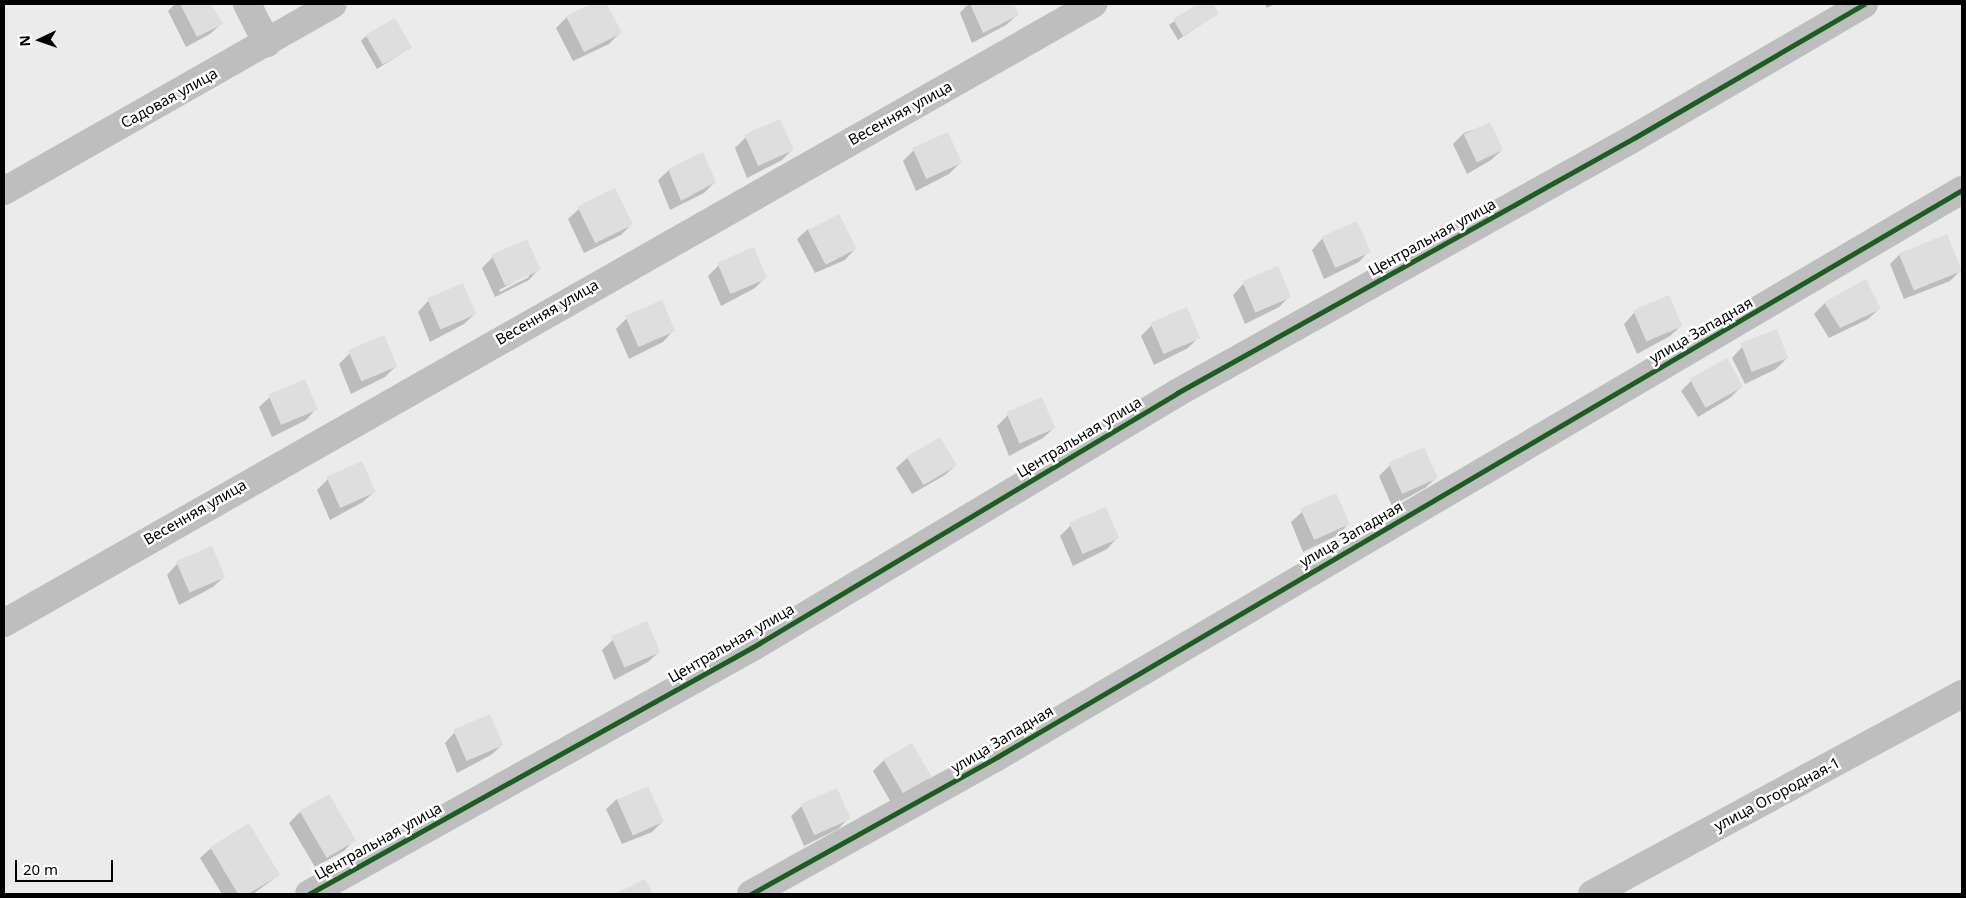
<!DOCTYPE html>
<meta charset="utf-8">
<style>
body{margin:0}
#map{position:relative;width:1966px;height:898px;overflow:hidden;background:#fff;font-family:"Noto Sans",sans-serif}
div>[style]{position:absolute}
.green>*{inset:0;background:#ebebeb;transform-origin:0 0}
.shadow>*{inset:0;background:#0003}
.building>*{inset:0;background:#dedede;transform-origin:0 0}
.street>*{height:28px;margin:-14px;padding:0 14px;transform-origin:14px;border-radius:14px;background:#bebebe}
.cycleway>*{height:5px;margin:-2.5px;padding:0 2.5px;transform-origin:2.5px;border-radius:2.5px;background:#1b5e20}
span{translate:-50% -50%;white-space:nowrap;text-align:center;line-height:1.15;-webkit-text-stroke:5px #fff;paint-order:stroke}
.street-label{font-size:15px;color:#000}
.frame{position:absolute;inset:0;border:5px solid #000;pointer-events:none}
.north{position:absolute;left:15px;top:15px;width:50px;height:50px;-webkit-text-stroke:4px #fff;paint-order:stroke;rotate:267deg;font-size:14px;font-weight:700;line-height:20px;text-align:center;color:#000}
.north::after{content:'';display:block;margin:auto;width:18px;height:22px;background:#000;clip-path:polygon(50% 0,100% 100%,50% 72%,0 100%)}
.scale{position:absolute;left:15px;top:860px;width:98px;height:22px;box-sizing:border-box;border:2px solid #000;border-top:0;padding-left:6px;font-size:15px;line-height:18px;white-space:nowrap;color:#000;-webkit-text-stroke:4px #fff;paint-order:stroke}
</style>
<div id="map">
<div class="green">
<i style="left:4px;top:4px;width:1958px;height:890px"></i>
</div>
<div class="shadow">
<i style="clip-path:polygon(175px 4px,209px 4px,221px 24px,210px 34px,186px 47px,168px 11px)"></i>
<i style="clip-path:polygon(595px 4px,606px 4px,620px 33px,609px 44px,573px 61px,556px 28px,567px 17px)"></i>
<i style="clip-path:polygon(968px 4px,1012px 4px,1017px 15px,1006px 25px,972px 43px,960px 13px)"></i>
<i style="clip-path:polygon(1200px 4px,1211px 4px,1217px 14px,1178px 40px,1169px 25px)"></i>
<i style="clip-path:polygon(1265px 4px,1274px 4px,1267px 8px)"></i>
<i style="clip-path:polygon(366px 36px,410px 48px,377px 69px,361px 41px)"></i>
<i style="clip-path:polygon(779px 121px,792px 150px,782px 160px,747px 178px,735px 148px,745px 138px)"></i>
<i style="clip-path:polygon(1489px 124px,1502px 150px,1491px 160px,1467px 174px,1453px 144px,1464px 133px)"></i>
<i style="clip-path:polygon(914px 150px,960px 163px,949px 174px,916px 191px,903px 161px)"></i>
<i style="clip-path:polygon(669px 170px,715px 182px,704px 193px,670px 210px,658px 180px)"></i>
<i style="clip-path:polygon(579px 209px,632px 224px,621px 235px,584px 253px,568px 219px)"></i>
<i style="clip-path:polygon(1356px 222px,1369px 251px,1359px 262px,1324px 279px,1312px 250px,1322px 239px)"></i>
<i style="clip-path:polygon(808px 229px,855px 249px,845px 260px,815px 273px,797px 239px)"></i>
<i style="clip-path:polygon(1900px 254px,1960px 271px,1950px 281px,1904px 299px,1890px 264px)"></i>
<i style="clip-path:polygon(evenodd,493px 257px,539px 269px,529px 280px,495px 297px,482px 268px,493px 257px,529px 274px,529px 277px,500px 292px,499px 290px,529px 274px)"></i>
<i style="clip-path:polygon(719px 265px,765px 278px,755px 288px,721px 306px,708px 276px)"></i>
<i style="clip-path:polygon(1243px 284px,1290px 296px,1279px 307px,1245px 324px,1233px 295px)"></i>
<i style="clip-path:polygon(462px 285px,475px 314px,464px 324px,430px 342px,418px 312px,428px 301px)"></i>
<i style="clip-path:polygon(1669px 297px,1681px 326px,1670px 336px,1637px 354px,1624px 324px,1634px 313px)"></i>
<i style="clip-path:polygon(1825px 303px,1879px 309px,1868px 319px,1829px 338px,1814px 314px)"></i>
<i style="clip-path:polygon(627px 318px,673px 331px,663px 342px,629px 359px,616px 329px)"></i>
<i style="clip-path:polygon(1152px 325px,1199px 337px,1188px 348px,1154px 365px,1141px 336px)"></i>
<i style="clip-path:polygon(1776px 331px,1787px 358px,1776px 369px,1745px 384px,1732px 358px,1742px 347px)"></i>
<i style="clip-path:polygon(349px 354px,396px 366px,385px 377px,351px 394px,339px 364px)"></i>
<i style="clip-path:polygon(1691px 381px,1741px 387px,1730px 398px,1698px 417px,1681px 391px)"></i>
<i style="clip-path:polygon(270px 397px,316px 409px,306px 420px,272px 437px,259px 407px)"></i>
<i style="clip-path:polygon(1008px 415px,1054px 428px,1043px 438px,1009px 456px,997px 426px)"></i>
<i style="clip-path:polygon(907px 458px,956px 465px,945px 475px,912px 494px,896px 468px)"></i>
<i style="clip-path:polygon(1390px 465px,1436px 478px,1425px 488px,1392px 506px,1379px 476px)"></i>
<i style="clip-path:polygon(328px 479px,374px 492px,363px 502px,330px 520px,317px 490px)"></i>
<i style="clip-path:polygon(1302px 512px,1348px 524px,1338px 535px,1303px 552px,1291px 522px)"></i>
<i style="clip-path:polygon(1071px 525px,1117px 538px,1107px 549px,1073px 566px,1060px 536px)"></i>
<i style="clip-path:polygon(211px 548px,224px 577px,213px 587px,179px 605px,167px 575px,177px 564px)"></i>
<i style="clip-path:polygon(646px 623px,659px 652px,648px 662px,614px 680px,602px 650px,613px 640px)"></i>
<i style="clip-path:polygon(455px 732px,502px 745px,491px 755px,457px 773px,445px 743px)"></i>
<i style="clip-path:polygon(911px 744px,930px 777px,920px 787px,892px 804px,873px 771px,884px 760px)"></i>
<i style="clip-path:polygon(617px 799px,662px 822px,652px 832px,622px 844px,606px 809px)"></i>
<i style="clip-path:polygon(802px 806px,849px 818px,838px 829px,804px 846px,791px 816px)"></i>
<i style="clip-path:polygon(300px 812px,354px 840px,344px 851px,315px 867px,289px 823px)"></i>
<i style="clip-path:polygon(211px 848px,279px 875px,253px 894px,222px 894px,200px 858px)"></i>
</div>
<div class="building">
<i style="clip-path:polygon(180px 4px,211px 4px,223px 24px,197px 37px)"></i>
<i style="clip-path:polygon(592px 4px,607px 4px,622px 33px,584px 52px,566px 16px)"></i>
<i style="clip-path:polygon(970px 4px,1014px 4px,1019px 15px,983px 33px)"></i>
<i style="clip-path:polygon(1198px 4px,1213px 4px,1219px 14px,1183px 36px,1173px 19px)"></i>
<i style="left:395px;top:18px;width:34px;height:34px;rotate:60deg"></i>
<i style="left:780px;top:119px;width:34px;height:39px;rotate:66deg"></i>
<i style="left:1490px;top:122px;width:31px;height:29px;rotate:65deg"></i>
<i style="left:948px;top:132px;width:34px;height:39px;rotate:66deg"></i>
<i style="clip-path:polygon(703px 152px,716px 182px,681px 201px,668px 169px)"></i>
<i style="left:615px;top:188px;width:41px;height:42px;rotate:64deg"></i>
<i style="left:839px;top:214px;width:39px;height:35px;rotate:63deg"></i>
<i style="left:1357px;top:221px;width:34px;height:39px;rotate:66deg"></i>
<i style="left:1947px;top:234px;width:40px;height:52px;rotate:68deg"></i>
<i style="left:527px;top:239px;width:34px;height:39px;rotate:66deg"></i>
<i style="left:754px;top:247px;width:34px;height:40px;rotate:67deg"></i>
<i style="left:1278px;top:266px;width:34px;height:39px;rotate:67deg"></i>
<i style="clip-path:polygon(1866px 279px,1881px 309px,1840px 328px,1824px 302px)"></i>
<i style="left:463px;top:283px;width:34px;height:39px;rotate:67deg"></i>
<i style="left:1669px;top:295px;width:34px;height:39px;rotate:67deg"></i>
<i style="left:662px;top:300px;width:34px;height:40px;rotate:67deg"></i>
<i style="left:1187px;top:307px;width:34px;height:40px;rotate:67deg"></i>
<i style="left:1777px;top:329px;width:31px;height:39px;rotate:69deg"></i>
<i style="left:384px;top:335px;width:34px;height:39px;rotate:67deg"></i>
<i style="left:1727px;top:358px;width:33px;height:43px;rotate:61deg"></i>
<i style="left:305px;top:379px;width:33px;height:40px;rotate:67deg"></i>
<i style="left:1042px;top:397px;width:34px;height:39px;rotate:67deg"></i>
<i style="left:940px;top:437px;width:33px;height:39px;rotate:59deg"></i>
<i style="left:1424px;top:447px;width:34px;height:39px;rotate:66deg"></i>
<i style="left:362px;top:461px;width:34px;height:39px;rotate:66deg"></i>
<i style="left:1336px;top:493px;width:34px;height:39px;rotate:66deg"></i>
<i style="left:1106px;top:507px;width:34px;height:40px;rotate:67deg"></i>
<i style="left:212px;top:546px;width:34px;height:39px;rotate:67deg"></i>
<i style="left:647px;top:621px;width:34px;height:39px;rotate:67deg"></i>
<i style="left:490px;top:714px;width:34px;height:40px;rotate:67deg"></i>
<i style="left:912px;top:743px;width:39px;height:33px;rotate:60deg"></i>
<i style="left:648px;top:786px;width:39px;height:34px;rotate:66deg"></i>
<i style="left:837px;top:788px;width:34px;height:40px;rotate:66deg"></i>
<i style="left:329px;top:794px;width:54px;height:34px;rotate:60deg"></i>
<i style="clip-path:polygon(249px 823px,280px 875px,248px 894px,238px 894px,210px 847px)"></i>
<i style="clip-path:polygon(645px 879px,653px 894px,615px 894px)"></i>
</div>
<div class="street">
<i style="left:247px;top:4px;width:44px;rotate:62.9deg"></i>
<i style="left:4px;top:191px;width:378px;rotate:-29.6deg"></i>
<i style="left:4px;top:623px;width:1253px;rotate:-29.61deg"></i>
<i style="left:309px;top:894px;width:508px;rotate:-29.09deg"></i>
<i style="left:753px;top:647px;width:494px;rotate:-30.9deg"></i>
<i style="left:1177px;top:393px;width:523px;rotate:-29.16deg"></i>
<i style="left:1634px;top:138px;width:266px;rotate:-30.2deg"></i>
<i style="left:751px;top:894px;width:282px;rotate:-29.1deg"></i>
<i style="left:997px;top:757px;width:1119px;rotate:-30.44deg"></i>
<i style="left:1592px;top:894px;width:421px;rotate:-28.4deg"></i>
</div>
<div class="cycleway">
<i style="left:309px;top:894px;width:508px;rotate:-29.09deg"></i>
<i style="left:753px;top:647px;width:494px;rotate:-30.9deg"></i>
<i style="left:1177px;top:393px;width:523px;rotate:-29.16deg"></i>
<i style="left:1634px;top:138px;width:266px;rotate:-30.2deg"></i>
<i style="left:751px;top:894px;width:282px;rotate:-29.1deg"></i>
<i style="left:997px;top:757px;width:1119px;rotate:-30.44deg"></i>
</div>
<div class="street-label">
<span style="left:169px;top:98px;rotate:-29deg">Садовая улица</span>
<span style="left:900px;top:113px;rotate:-29deg">Весенняя улица</span>
<span style="left:1432px;top:237px;rotate:-29deg">Центральная улица</span>
<span style="left:547px;top:312px;rotate:-30deg">Весенняя улица</span>
<span style="left:1701px;top:330px;rotate:-30deg">улица Западная</span>
<span style="left:1079px;top:437px;rotate:-31deg">Центральная улица</span>
<span style="left:195px;top:512px;rotate:-30deg">Весенняя улица</span>
<span style="left:1351px;top:534px;rotate:-30deg">улица Западная</span>
<span style="left:731px;top:643px;rotate:-30deg">Центральная улица</span>
<span style="left:1002px;top:739px;rotate:-31deg">улица Западная</span>
<span style="left:1777px;top:794px;rotate:-28deg">улица Огородная-1</span>
<span style="left:378px;top:841px;rotate:-29deg">Центральная улица</span>
</div>
<div class="frame"></div>
<div class="north">N</div>
<div class="scale">20 m</div>
</div>
